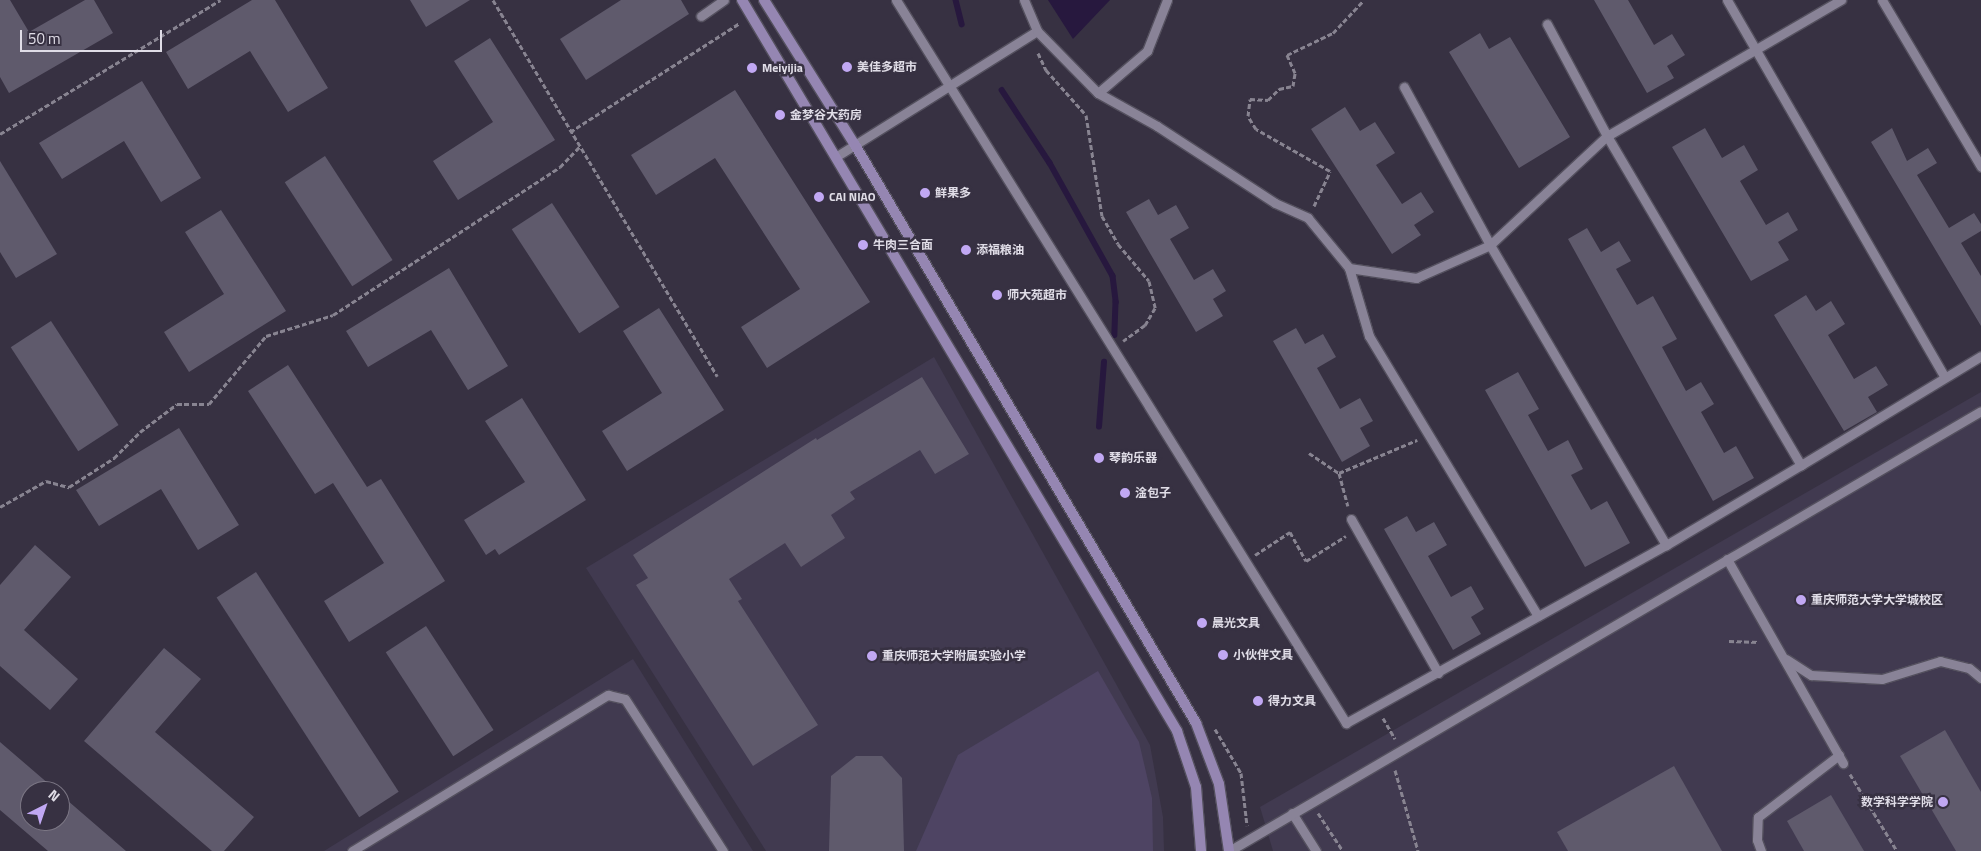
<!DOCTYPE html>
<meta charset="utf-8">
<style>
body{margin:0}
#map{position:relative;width:1981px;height:851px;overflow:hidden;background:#373142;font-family:"Titillium Web","Noto Sans SC",sans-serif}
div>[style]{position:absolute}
.built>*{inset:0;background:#413a50}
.green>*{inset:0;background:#4e4463}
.water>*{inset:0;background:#27183e}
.stream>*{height:5.5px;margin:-2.75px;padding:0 2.75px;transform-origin:2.75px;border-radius:2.75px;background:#27183e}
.building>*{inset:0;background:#5f5a6c;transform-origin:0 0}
.path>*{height:3px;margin-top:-1.5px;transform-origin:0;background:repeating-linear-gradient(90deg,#888491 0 5px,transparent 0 7.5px)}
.roads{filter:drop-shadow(1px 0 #54505e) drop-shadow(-1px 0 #54505e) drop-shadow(0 1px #54505e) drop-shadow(0 -1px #54505e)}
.lane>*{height:9px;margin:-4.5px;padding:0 4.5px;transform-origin:4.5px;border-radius:4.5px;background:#898397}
.secondary>*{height:10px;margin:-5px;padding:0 5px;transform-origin:5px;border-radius:5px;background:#9586b2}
.dots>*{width:14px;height:14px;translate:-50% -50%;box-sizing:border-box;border:2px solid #373142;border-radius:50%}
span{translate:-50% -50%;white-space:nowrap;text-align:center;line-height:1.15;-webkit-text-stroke:5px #373142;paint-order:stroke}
.poi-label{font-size:12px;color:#e0dde7;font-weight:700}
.left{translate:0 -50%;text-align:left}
.right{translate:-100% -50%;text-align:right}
.north{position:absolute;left:20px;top:781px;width:50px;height:50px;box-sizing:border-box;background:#373142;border:1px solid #7b7684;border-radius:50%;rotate:41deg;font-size:14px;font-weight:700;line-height:20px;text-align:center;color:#e0dde7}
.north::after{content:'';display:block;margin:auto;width:18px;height:22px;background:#c1a8f3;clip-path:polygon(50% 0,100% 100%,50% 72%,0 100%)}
.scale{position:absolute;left:20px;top:30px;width:142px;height:22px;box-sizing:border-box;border:2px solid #e0dde7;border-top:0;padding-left:6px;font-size:15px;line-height:18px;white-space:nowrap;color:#e0dde7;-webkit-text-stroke:4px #373142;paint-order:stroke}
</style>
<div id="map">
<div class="built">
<i style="clip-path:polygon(934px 357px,1150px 745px,1163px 817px,1164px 851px,766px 851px,586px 568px)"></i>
<i style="clip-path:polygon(1981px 392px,1981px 851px,1273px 851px,1260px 807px)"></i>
<i style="clip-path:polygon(633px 659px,753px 851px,324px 851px)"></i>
</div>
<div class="green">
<i style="clip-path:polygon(1098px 671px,1139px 742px,1152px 798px,1153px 851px,916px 851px,958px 755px)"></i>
</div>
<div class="water">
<i style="clip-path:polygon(1048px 0,1110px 0,1073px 39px)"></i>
</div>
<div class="stream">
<i style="left:956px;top:0;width:25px;rotate:76deg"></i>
<i style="left:1002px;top:90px;width:87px;rotate:56.7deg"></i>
<i style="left:1050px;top:163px;width:129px;rotate:60.9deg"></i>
<i style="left:1113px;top:276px;width:26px;rotate:83deg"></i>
<i style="left:1116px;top:302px;width:33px;rotate:92deg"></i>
<i style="left:1099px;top:427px;width:65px;rotate:-85.6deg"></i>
</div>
<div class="building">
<i style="clip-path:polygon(0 0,10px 0,29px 32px,85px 0,94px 0,113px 33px,9px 93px,0 77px)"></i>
<i style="clip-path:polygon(252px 0,275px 0,328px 88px,288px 112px,250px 51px,188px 89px,166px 52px)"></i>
<i style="clip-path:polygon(410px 0,470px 0,426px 27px)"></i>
<i style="clip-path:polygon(621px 0,681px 0,689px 14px,586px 80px,560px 39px)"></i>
<i style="clip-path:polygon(1594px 0,1628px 0,1654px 45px,1672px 34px,1685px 55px,1667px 66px,1674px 78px,1647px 93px)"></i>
<i style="clip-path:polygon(1480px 33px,1489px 49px,1510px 37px,1570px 137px,1519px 168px,1449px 52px)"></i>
<i style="clip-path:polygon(490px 38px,555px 140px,458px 200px,433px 161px,493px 122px,454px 61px)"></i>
<i style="clip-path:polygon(142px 81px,201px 178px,161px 202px,124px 141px,62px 179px,39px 143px)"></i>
<i style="clip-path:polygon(735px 90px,870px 302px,767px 368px,741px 327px,800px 289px,715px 158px,656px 195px,631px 155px)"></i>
<i style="clip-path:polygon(1345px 107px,1360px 131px,1375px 122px,1395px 153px,1376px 165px,1402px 204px,1421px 192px,1434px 212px,1414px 225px,1421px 235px,1392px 254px,1311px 129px)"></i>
<i style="clip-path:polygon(1705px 128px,1722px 158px,1744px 145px,1758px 170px,1740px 181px,1766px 225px,1788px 212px,1798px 230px,1778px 242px,1789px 260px,1751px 281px,1672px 147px)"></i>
<i style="clip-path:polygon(1892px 128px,1907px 161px,1928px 148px,1937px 163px,1917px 175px,1949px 228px,1974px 213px,1981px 224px,1981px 231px,1961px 243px,1981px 276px,1981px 326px,1871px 142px)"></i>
<i style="left:325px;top:156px;width:124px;height:48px;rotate:57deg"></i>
<i style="clip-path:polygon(0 161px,57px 254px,16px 278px,0 252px)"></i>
<i style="clip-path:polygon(1149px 199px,1158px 215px,1176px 205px,1189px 228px,1170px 239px,1194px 280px,1213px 269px,1226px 291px,1213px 299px,1223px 316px,1196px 332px,1126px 212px)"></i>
<i style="left:552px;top:203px;width:124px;height:48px;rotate:57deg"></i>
<i style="clip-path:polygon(221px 210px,286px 311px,189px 372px,164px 332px,224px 294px,185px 232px)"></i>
<i style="clip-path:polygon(1587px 228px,1601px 252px,1619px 241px,1631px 261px,1616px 269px,1637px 305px,1653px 296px,1677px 339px,1662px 347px,1686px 391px,1701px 382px,1714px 404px,1701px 412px,1724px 453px,1736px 446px,1754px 478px,1713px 501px,1568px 239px)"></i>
<i style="clip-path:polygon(449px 268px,508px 366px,468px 390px,431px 330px,368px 367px,346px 331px)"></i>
<i style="clip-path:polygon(1806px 295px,1816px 311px,1831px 301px,1845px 324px,1828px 335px,1854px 379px,1876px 366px,1888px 385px,1868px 397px,1877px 412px,1844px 431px,1774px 315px)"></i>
<i style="clip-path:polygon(659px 308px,724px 410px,627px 471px,602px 431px,662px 393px,623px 331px)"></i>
<i style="left:51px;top:321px;width:124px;height:48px;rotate:57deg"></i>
<i style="clip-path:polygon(1296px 328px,1305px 344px,1323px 334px,1336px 357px,1317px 368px,1340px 409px,1360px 398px,1373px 421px,1360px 428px,1370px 446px,1342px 462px,1273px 341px)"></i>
<i style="clip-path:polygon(288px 365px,367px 487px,381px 479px,445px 581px,349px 642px,324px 601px,384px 563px,333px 483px,315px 494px,248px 391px)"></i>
<i style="clip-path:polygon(1518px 372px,1539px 409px,1528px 415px,1548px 451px,1568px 440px,1583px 469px,1571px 475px,1591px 510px,1607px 501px,1630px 543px,1585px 567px,1485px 390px)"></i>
<i style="clip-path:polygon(922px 377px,969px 454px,935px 474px,920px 450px,850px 492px,855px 499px,831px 515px,845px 538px,801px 567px,785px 543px,729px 579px,742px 599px,738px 601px,818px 725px,753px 766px,636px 585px,648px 578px,633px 555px,816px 438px,817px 440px)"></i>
<i style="clip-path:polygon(522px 398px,586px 500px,499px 555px,495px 549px,486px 555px,464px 520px,525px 482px,485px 421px)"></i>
<i style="clip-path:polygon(179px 428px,239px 525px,198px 550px,161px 489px,99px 526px,76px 490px)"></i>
<i style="clip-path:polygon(1407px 516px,1416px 532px,1434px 522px,1447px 545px,1428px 556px,1451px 597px,1471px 586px,1484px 609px,1471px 617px,1481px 634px,1453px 650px,1384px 529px)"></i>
<i style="clip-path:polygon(35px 545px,71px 577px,24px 630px,78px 679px,50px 710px,0 666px,0 585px)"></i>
<i style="left:256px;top:572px;width:262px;height:47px;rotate:57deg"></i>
<i style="left:426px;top:626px;width:124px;height:48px;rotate:57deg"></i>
<i style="clip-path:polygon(164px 648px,201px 679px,155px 732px,254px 817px,224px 851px,212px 851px,84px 741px)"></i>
<i style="clip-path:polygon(1945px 730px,1981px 792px,1981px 851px,1956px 851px,1900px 756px)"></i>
<i style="clip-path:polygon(0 742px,57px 791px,30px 791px,30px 821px,60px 821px,60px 794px,126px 851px,48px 851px,0 810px)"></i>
<i style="clip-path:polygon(856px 756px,882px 756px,902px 778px,904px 851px,829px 851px,831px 776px)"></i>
<i style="clip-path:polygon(1674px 766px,1722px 851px,1568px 851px,1557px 832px)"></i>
<i style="clip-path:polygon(1831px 795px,1864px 851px,1804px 851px,1787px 821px)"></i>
</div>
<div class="path">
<i style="left:493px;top:0;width:438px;rotate:59.2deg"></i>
<i style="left:1038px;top:53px;width:19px;rotate:65deg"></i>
<i style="left:1046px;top:70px;width:60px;rotate:48.4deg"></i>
<i style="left:1086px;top:115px;width:102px;rotate:81deg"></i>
<i style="left:1102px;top:216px;width:32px;rotate:60deg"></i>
<i style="left:1118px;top:244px;width:48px;rotate:50deg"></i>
<i style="left:1149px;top:281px;width:28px;rotate:77deg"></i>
<i style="left:1155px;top:308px;width:20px;rotate:120deg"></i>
<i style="left:1145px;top:325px;width:27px;rotate:144deg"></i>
<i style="left:570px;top:132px;width:202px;rotate:-32.7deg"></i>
<i style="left:0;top:134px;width:258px;rotate:-31.3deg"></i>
<i style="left:1314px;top:206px;width:38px;rotate:-65deg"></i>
<i style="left:1330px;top:171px;width:85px;rotate:-150.4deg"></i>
<i style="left:1256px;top:129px;width:15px;rotate:-122deg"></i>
<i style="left:1248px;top:116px;width:17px;rotate:-83deg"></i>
<i style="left:1250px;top:99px;width:18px;rotate:3deg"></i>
<i style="left:1268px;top:100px;width:16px;rotate:-45deg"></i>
<i style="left:1279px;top:89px;width:14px;rotate:-12deg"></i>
<i style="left:1293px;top:86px;width:13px;rotate:-81deg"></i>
<i style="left:1295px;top:73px;width:20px;rotate:-114deg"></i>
<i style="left:1287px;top:55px;width:51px;rotate:-25.6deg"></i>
<i style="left:1333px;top:33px;width:45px;rotate:-46.8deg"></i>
<i style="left:1309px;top:453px;width:36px;rotate:34deg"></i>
<i style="left:1339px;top:473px;width:34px;rotate:75deg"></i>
<i style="left:1339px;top:473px;width:85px;rotate:-22.9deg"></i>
<i style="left:0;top:507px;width:53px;rotate:-29.5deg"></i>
<i style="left:46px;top:481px;width:24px;rotate:15deg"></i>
<i style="left:69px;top:487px;width:54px;rotate:-32.8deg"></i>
<i style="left:114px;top:458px;width:37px;rotate:-45deg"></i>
<i style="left:140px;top:432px;width:46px;rotate:-37.1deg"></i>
<i style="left:177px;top:404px;width:32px"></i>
<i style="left:209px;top:404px;width:89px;rotate:-50deg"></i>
<i style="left:266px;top:336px;width:70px;rotate:-17.4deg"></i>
<i style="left:333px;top:315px;width:271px;rotate:-33.1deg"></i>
<i style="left:560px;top:167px;width:28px;rotate:-46deg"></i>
<i style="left:1255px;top:555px;width:42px;rotate:-33.3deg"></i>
<i style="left:1290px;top:532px;width:33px;rotate:61deg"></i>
<i style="left:1306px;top:561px;width:47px;rotate:-32deg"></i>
<i style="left:1729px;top:641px;width:30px;rotate:2deg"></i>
<i style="left:1383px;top:718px;width:24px;rotate:60deg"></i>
<i style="left:1215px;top:729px;width:51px;rotate:59.4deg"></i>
<i style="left:1241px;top:773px;width:53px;rotate:83.5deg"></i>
<i style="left:1395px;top:770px;width:84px;rotate:74.1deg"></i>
<i style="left:1850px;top:774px;width:90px;rotate:58.6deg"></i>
<i style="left:1318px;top:813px;width:45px;rotate:56.7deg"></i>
</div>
<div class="roads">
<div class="lane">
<i style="left:896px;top:0;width:852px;rotate:58.1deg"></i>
<i style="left:1346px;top:723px;width:366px;rotate:-29.1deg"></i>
<i style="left:1666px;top:545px;width:157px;rotate:-30.7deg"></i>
<i style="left:1024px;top:0;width:34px;rotate:67deg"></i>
<i style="left:1727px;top:0;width:435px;rotate:60deg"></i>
<i style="left:1882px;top:0;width:194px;rotate:59.3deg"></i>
<i style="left:701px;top:16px;width:28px;rotate:-35deg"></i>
<i style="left:1547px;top:24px;width:127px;rotate:61.8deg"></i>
<i style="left:1607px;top:136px;width:382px;rotate:59.5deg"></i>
<i style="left:1801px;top:465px;width:210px;rotate:-31.2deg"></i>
<i style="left:1404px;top:87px;width:180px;rotate:61.4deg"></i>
<i style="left:1490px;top:245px;width:348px;rotate:59.6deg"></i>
<i style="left:1098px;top:93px;width:65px;rotate:-40.6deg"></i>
<i style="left:1147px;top:51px;width:55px;rotate:-68.6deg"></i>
<i style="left:837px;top:156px;width:236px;rotate:-32deg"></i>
<i style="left:1037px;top:31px;width:87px;rotate:45.5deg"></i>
<i style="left:1098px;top:93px;width:68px;rotate:29.2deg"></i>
<i style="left:1157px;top:126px;width:141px;rotate:33.1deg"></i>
<i style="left:1275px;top:203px;width:36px;rotate:24deg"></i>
<i style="left:1308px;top:218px;width:65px;rotate:50.6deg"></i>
<i style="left:1349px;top:268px;width:68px;rotate:8.5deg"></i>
<i style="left:1416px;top:278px;width:81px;rotate:-24deg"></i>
<i style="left:1490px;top:245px;width:160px;rotate:-43deg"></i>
<i style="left:1607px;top:136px;width:271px;rotate:-30.2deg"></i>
<i style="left:1349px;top:268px;width:71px;rotate:73.6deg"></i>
<i style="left:1369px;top:336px;width:327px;rotate:58.9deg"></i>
<i style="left:1351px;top:519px;width:177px;rotate:60.5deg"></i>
<i style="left:1727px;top:559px;width:235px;rotate:60.4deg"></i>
<i style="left:1786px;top:659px;width:30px;rotate:33deg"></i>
<i style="left:1811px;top:675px;width:71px;rotate:3.2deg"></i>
<i style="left:1882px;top:679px;width:61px;rotate:-17.2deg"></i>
<i style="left:1940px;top:661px;width:30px;rotate:14deg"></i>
<i style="left:1969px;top:668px;width:16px;rotate:40deg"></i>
<i style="left:1292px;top:813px;width:45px;rotate:57.7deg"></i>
<i style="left:352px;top:851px;width:300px;rotate:-31.4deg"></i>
<i style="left:608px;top:695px;width:17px;rotate:13deg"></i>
<i style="left:625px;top:699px;width:181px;rotate:57.2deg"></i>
<i style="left:1229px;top:851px;width:871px;rotate:-30.33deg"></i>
<i style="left:1761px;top:851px;width:12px;rotate:-110deg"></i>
<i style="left:1757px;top:840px;width:23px;rotate:-88deg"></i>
<i style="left:1758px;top:817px;width:102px;rotate:-37.4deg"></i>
</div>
<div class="secondary">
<i style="left:742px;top:0;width:851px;rotate:59.24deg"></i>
<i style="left:1177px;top:731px;width:59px;rotate:71.3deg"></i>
<i style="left:1196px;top:787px;width:64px;rotate:85.5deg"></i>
<i style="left:764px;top:0;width:171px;rotate:57.9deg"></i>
<i style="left:855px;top:145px;width:671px;rotate:59.46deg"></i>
<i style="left:1196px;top:723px;width:65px;rotate:69.3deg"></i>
<i style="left:1219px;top:784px;width:68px;rotate:81.5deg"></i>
</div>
</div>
<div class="dots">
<i style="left:847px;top:67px;background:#c1a8f3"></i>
<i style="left:752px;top:68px;background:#c1a8f3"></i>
<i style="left:780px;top:115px;background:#c1a8f3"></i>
<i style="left:925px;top:193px;background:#c1a8f3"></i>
<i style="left:819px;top:197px;background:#c1a8f3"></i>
<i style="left:863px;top:245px;background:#c1a8f3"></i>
<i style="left:966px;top:250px;background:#c1a8f3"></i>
<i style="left:997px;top:295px;background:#c1a8f3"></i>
<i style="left:1099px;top:458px;background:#c1a8f3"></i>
<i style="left:1125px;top:493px;background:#c1a8f3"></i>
<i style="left:1801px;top:600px;background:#c1a8f3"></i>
<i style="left:1202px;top:623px;background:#c1a8f3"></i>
<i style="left:1223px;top:655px;background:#c1a8f3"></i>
<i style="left:872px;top:656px;background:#c1a8f3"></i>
<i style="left:1258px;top:701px;background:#c1a8f3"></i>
<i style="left:1943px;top:802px;background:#c1a8f3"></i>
</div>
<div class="poi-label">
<span class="left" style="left:857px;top:67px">美佳多超市</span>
<span class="left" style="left:762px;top:68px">Meiyijia</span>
<span class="left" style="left:790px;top:115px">金梦谷大药房</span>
<span class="left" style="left:935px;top:193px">鲜果多</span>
<span class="left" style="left:829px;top:197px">CAI NIAO</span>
<span class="left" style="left:873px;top:245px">牛肉三合面</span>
<span class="left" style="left:976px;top:250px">添福粮油</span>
<span class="left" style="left:1007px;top:295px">师大苑超市</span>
<span class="left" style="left:1109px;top:458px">琴韵乐器</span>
<span class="left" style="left:1135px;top:493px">淦包子</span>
<span class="left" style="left:1811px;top:600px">重庆师范大学大学城校区</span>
<span class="left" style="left:1212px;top:623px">晨光文具</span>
<span class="left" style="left:1233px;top:655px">小伙伴文具</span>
<span class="left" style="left:882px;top:656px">重庆师范大学附属实验小学</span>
<span class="left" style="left:1268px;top:701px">得力文具</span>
<span class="right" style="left:1933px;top:802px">数学科学学院</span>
</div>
<div class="north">N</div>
<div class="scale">50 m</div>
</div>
